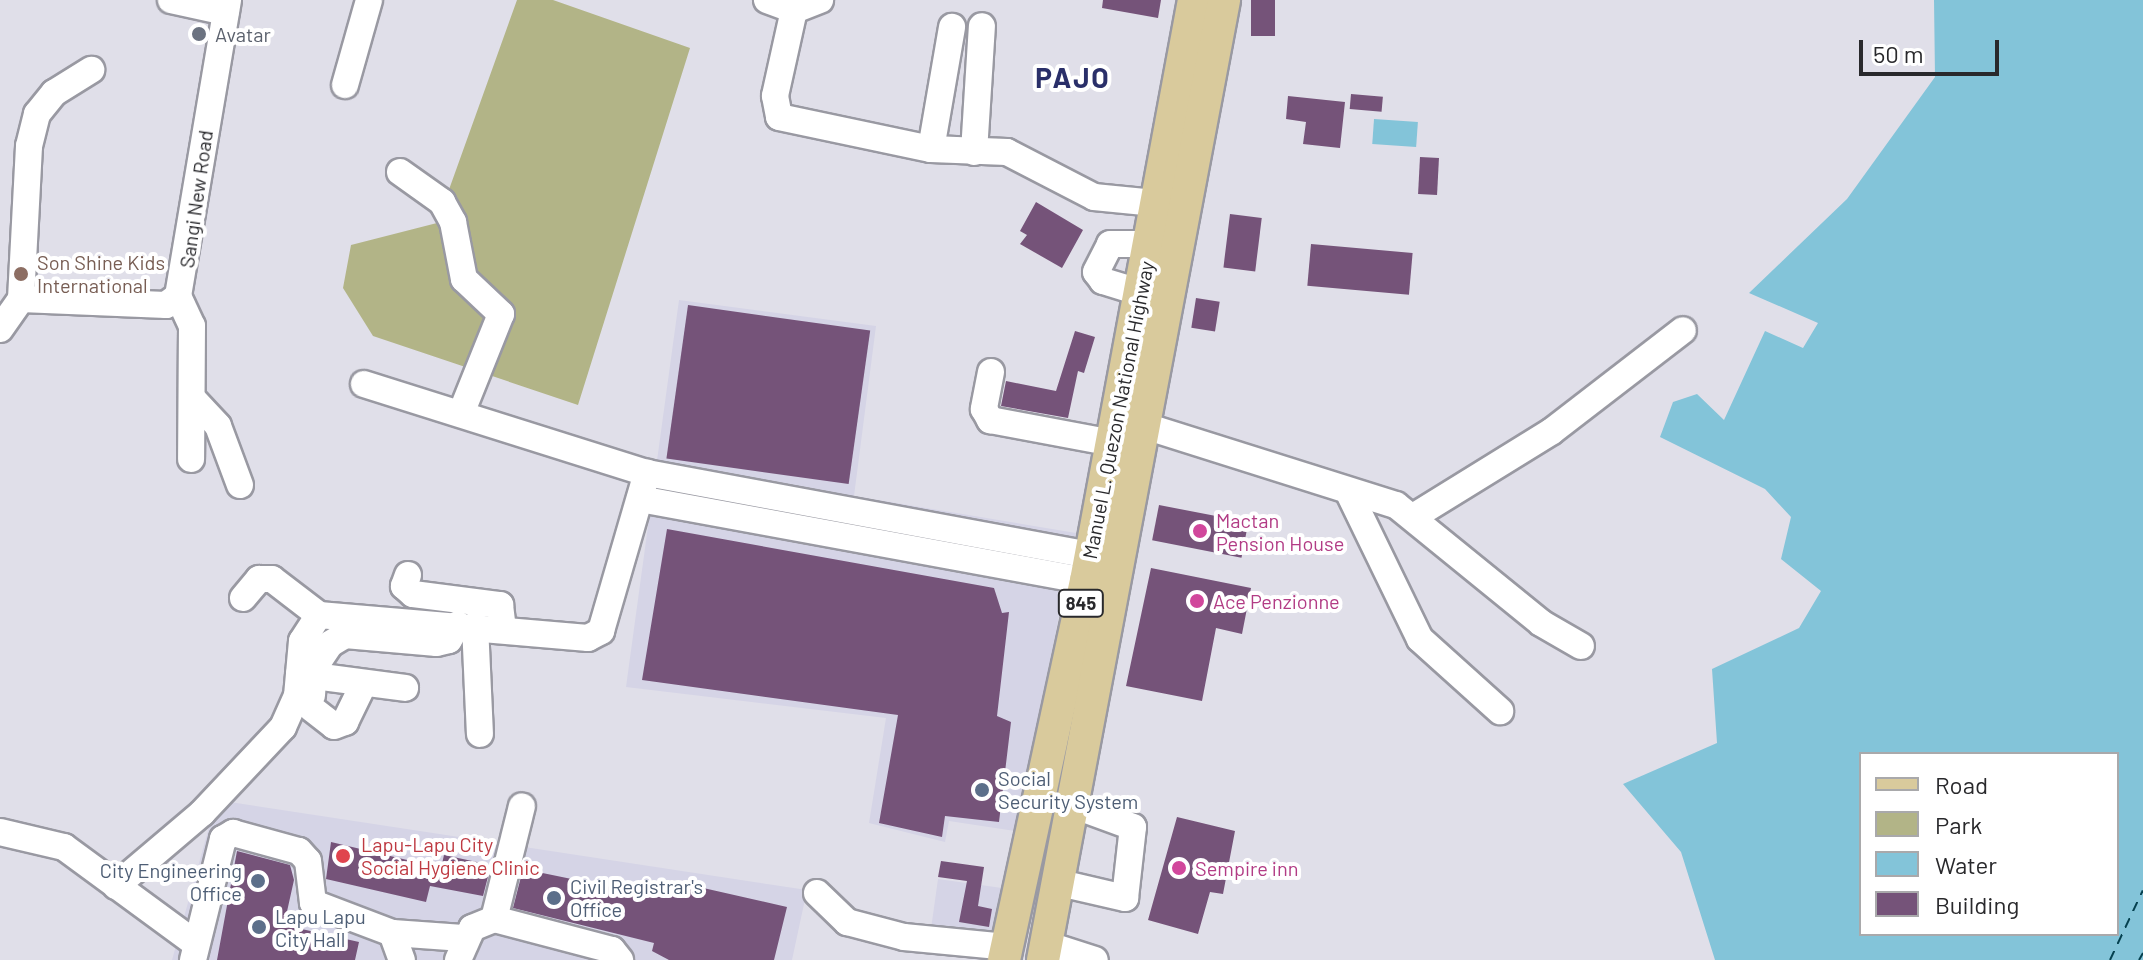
<!DOCTYPE html>
<style>
body{margin:0}
#map{position:relative;width:2143px;height:960px;overflow:hidden;background:#e0dfe9;font-family:Barlow,sans-serif}
div>[style]{position:absolute}
.built>*{inset:0;background:#d5d4e6;transform-origin:0 0}
.green>*{inset:0;background:#b2b487}
.water>*{inset:0;background:#83c4d9;transform-origin:0 0}
.ferry>*{height:2px;margin-top:-1px;transform-origin:0;background:repeating-linear-gradient(90deg,#054150 0 10px,transparent 0 18px)}
.building>*{inset:0;background:#755379;transform-origin:0 0}
.roads{filter:drop-shadow(2px 0 #9999a2) drop-shadow(-2px 0 #9999a2) drop-shadow(0 2px #9999a2) drop-shadow(0 -2px #9999a2)}
.minor>*{height:26px;margin:-13px;padding:0 13px;transform-origin:13px;border-radius:13px;background:#fff}
.major>*{height:32px;margin:-16px;padding:0 16px;transform-origin:16px;border-radius:16px;background:#d9ca9c}
.dots>*{width:22px;height:22px;translate:-50% -50%;box-sizing:border-box;border:4px solid #fff;border-radius:50%}
span{translate:-50% -50%;white-space:nowrap;text-align:center;line-height:1.15;-webkit-text-stroke:8px #fff;paint-order:stroke}
.shield-label span{padding:2px 6px;background:#fff;border:2px solid;border-radius:6px;-webkit-text-stroke-width:0}
.shield-label{font-size:18px;color:#29292c;font-weight:700}
.worship-label{font-size:20px;color:#5b616d}
.left{translate:0 -50%;text-align:left}
.street-label{font-size:20px;color:#29292c}
.education-label{font-size:20px;color:#785e54}
.hotel-label{font-size:20px;color:#b23c85}
.service-label{font-size:20px;color:#4e5e75}
.right{translate:-100% -50%;text-align:right}
.health-label{font-size:20px;color:#be3a42}
.district-label{font-size:28px;color:#2a2f69;font-weight:700;letter-spacing:2px}
.legend{position:absolute;left:1859px;top:752px;width:260px;height:184px;box-sizing:border-box;background:#fff;border:2px solid #a9a9ab;margin:0;padding:10px 14px;list-style:none;font-size:24px;color:#29292c}
.legend li{display:flex;align-items:center;gap:16px;height:40px}
.legend b{width:40px;border:2px solid #a9a9ab}
.scale{position:absolute;left:1859px;top:40px;width:140px;height:36px;box-sizing:border-box;border:4px solid #29292c;border-top:0;padding-left:10px;font-size:24px;line-height:28px;white-space:nowrap;color:#29292c;-webkit-text-stroke:6px #fff;paint-order:stroke}
</style>
<div id="map">
<div class="built">
<i style="clip-path:polygon(679px 300px,876px 326px,854px 496px,1076px 533px,1015px 831px,949px 821px,945px 842px,869px 823px,886px 718px,626px 687px)"></i>
<i style="clip-path:polygon(230px 802px,807px 890px,792px 960px,172px 960px,211px 820px)"></i>
<i style="left:938px;top:879px;width:68px;height:50px;rotate:8deg"></i>
</div>
<div class="green">
<i style="clip-path:polygon(517px 0,553px 0,690px 48px,578px 405px,373px 336px,343px 288px,351px 245px,437px 223px)"></i>
</div>
<div class="water">
<i style="clip-path:polygon(evenodd,1934px 0,2143px 0,2143px 960px,1715px 960px,1681px 852px,1623px 784px,1717px 743px,1712px 669px,1799px 628px,1821px 591px,1781px 559px,1791px 517px,1765px 489px,1660px 437px,1673px 402px,1697px 394px,1724px 420px,1765px 331px,1803px 348px,1818px 323px,1749px 293px,1847px 199px,1935px 77px,1934px 0,2117px 754px,2117px 934px,1861px 934px,1861px 754px,2117px 754px)"></i>
<i style="left:1374px;top:119px;width:44px;height:25px;rotate:4deg"></i>
</div>
<div class="ferry">
<i style="left:2110px;top:960px;width:77px;rotate:-64.8deg"></i>
<i style="left:2139px;top:960px;width:8px;rotate:-60deg"></i>
</div>
<div class="building">
<i style="clip-path:polygon(1103px 0,1161px 0,1158px 18px,1102px 8px)"></i>
<i style="left:1251px;top:0;width:24px;height:36px"></i>
<i style="left:1351px;top:94px;width:32px;height:15px;rotate:5deg"></i>
<i style="clip-path:polygon(1288px 96px,1345px 102px,1340px 148px,1303px 144px,1306px 122px,1286px 119px)"></i>
<i style="left:1420px;top:157px;width:19px;height:37px;rotate:3deg"></i>
<i style="clip-path:polygon(1036px 202px,1083px 230px,1062px 268px,1020px 244px,1027px 235px,1020px 231px)"></i>
<i style="left:1230px;top:214px;width:32px;height:54px;rotate:7deg"></i>
<i style="left:1311px;top:244px;width:102px;height:42px;rotate:5deg"></i>
<i style="left:1196px;top:298px;width:24px;height:30px;rotate:9deg"></i>
<i style="left:688px;top:305px;width:184px;height:155px;rotate:8deg"></i>
<i style="clip-path:polygon(1075px 331px,1095px 337px,1084px 373px,1078px 371px,1068px 418px,1001px 406px,1006px 381px,1056px 391px)"></i>
<i style="left:1159px;top:505px;width:91px;height:36px;rotate:11deg"></i>
<i style="clip-path:polygon(667px 529px,994px 588px,1002px 613px,1009px 612px,997px 716px,1011px 722px,999px 822px,945px 816px,942px 837px,879px 823px,898px 715px,642px 680px)"></i>
<i style="clip-path:polygon(1151px 568px,1251px 588px,1242px 634px,1216px 628px,1202px 701px,1126px 686px)"></i>
<i style="clip-path:polygon(1177px 817px,1235px 831px,1223px 894px,1210px 892px,1198px 934px,1148px 920px)"></i>
<i style="clip-path:polygon(331px 842px,441px 868px,444px 855px,491px 865px,483px 896px,430px 886px,426px 902px,326px 879px)"></i>
<i style="clip-path:polygon(237px 851px,290px 865px,294px 880px,284px 925px,359px 942px,355px 960px,217px 960px)"></i>
<i style="clip-path:polygon(941px 861px,984px 867px,978px 906px,992px 909px,989px 927px,959px 922px,967px 881px,938px 877px)"></i>
<i style="clip-path:polygon(523px 869px,664px 898px,668px 880px,787px 907px,774px 960px,669px 960px,652px 951px,654px 943px,513px 908px)"></i>
</div>
<div class="roads">
<div class="minor">
<i style="left:171px;top:0;width:56px;rotate:12.3deg"></i>
<i style="left:767px;top:0;width:29px;rotate:20deg"></i>
<i style="left:794px;top:10px;width:28px;rotate:-21deg"></i>
<i style="left:794px;top:10px;width:88px;rotate:102.5deg"></i>
<i style="left:775px;top:96px;width:21px;rotate:79deg"></i>
<i style="left:779px;top:117px;width:155px;rotate:11.9deg"></i>
<i style="left:931px;top:149px;width:76px;rotate:2.3deg"></i>
<i style="left:1007px;top:152px;width:98px;rotate:27.3deg"></i>
<i style="left:1094px;top:197px;width:61px;rotate:5.6deg"></i>
<i style="left:345px;top:85px;width:88px;rotate:-74.2deg"></i>
<i style="left:931px;top:149px;width:124px;rotate:-80.2deg"></i>
<i style="left:974px;top:152px;width:126px;rotate:-86.4deg"></i>
<i style="left:400px;top:172px;width:52px;rotate:35.5deg"></i>
<i style="left:442px;top:202px;width:23px;rotate:61deg"></i>
<i style="left:453px;top:222px;width:58px;rotate:79.1deg"></i>
<i style="left:464px;top:279px;width:51px;rotate:43.4deg"></i>
<i style="left:501px;top:314px;width:105px;rotate:111.9deg"></i>
<i style="left:1139px;top:292px;width:38px;rotate:-163deg"></i>
<i style="left:1103px;top:281px;width:11px;rotate:-128deg"></i>
<i style="left:1096px;top:272px;width:31px;rotate:-63deg"></i>
<i style="left:1110px;top:244px;width:39px"></i>
<i style="left:178px;top:296px;width:33px;rotate:65deg"></i>
<i style="left:192px;top:326px;width:133px;rotate:90.4deg"></i>
<i style="left:21px;top:299px;width:153px;rotate:-87deg"></i>
<i style="left:29px;top:146px;width:33px;rotate:-76deg"></i>
<i style="left:37px;top:114px;width:27px;rotate:-51deg"></i>
<i style="left:54px;top:93px;width:44px;rotate:-31.9deg"></i>
<i style="left:0;top:329px;width:37px;rotate:-55deg"></i>
<i style="left:21px;top:299px;width:145px;rotate:2.4deg"></i>
<i style="left:166px;top:305px;width:15px;rotate:-37deg"></i>
<i style="left:178px;top:296px;width:300px;rotate:-80.4deg"></i>
<i style="left:991px;top:372px;width:38px;rotate:101deg"></i>
<i style="left:984px;top:409px;width:13px;rotate:61deg"></i>
<i style="left:990px;top:420px;width:125px;rotate:10.6deg"></i>
<i style="left:364px;top:384px;width:297px;rotate:17.5deg"></i>
<i style="left:647px;top:473px;width:452px;rotate:10.5deg"></i>
<i style="left:194px;top:400px;width:35px;rotate:47deg"></i>
<i style="left:218px;top:426px;width:63px;rotate:69.6deg"></i>
<i style="left:1145px;top:426px;width:263px;rotate:17.5deg"></i>
<i style="left:1396px;top:505px;width:187px;rotate:39.1deg"></i>
<i style="left:1541px;top:623px;width:46px;rotate:29.9deg"></i>
<i style="left:1350px;top:495px;width:160px;rotate:64.1deg"></i>
<i style="left:1420px;top:639px;width:108px;rotate:42deg"></i>
<i style="left:640px;top:499px;width:453px;rotate:10.4deg"></i>
<i style="left:1413px;top:517px;width:163px;rotate:-31.7deg"></i>
<i style="left:1552px;top:431px;width:165px;rotate:-37.6deg"></i>
<i style="left:408px;top:575px;width:12px;rotate:110deg"></i>
<i style="left:404px;top:586px;width:12px;rotate:42deg"></i>
<i style="left:413px;top:594px;width:88px;rotate:7.2deg"></i>
<i style="left:500px;top:605px;width:23px;rotate:83deg"></i>
<i style="left:243px;top:598px;width:25px;rotate:-50deg"></i>
<i style="left:259px;top:579px;width:13px"></i>
<i style="left:272px;top:579px;width:59px;rotate:37.5deg"></i>
<i style="left:475px;top:625px;width:109px;rotate:87.4deg"></i>
<i style="left:299px;top:674px;width:107px;rotate:7.5deg"></i>
<i style="left:312px;top:695px;width:27px;rotate:-86deg"></i>
<i style="left:314px;top:668px;width:29px;rotate:-56deg"></i>
<i style="left:330px;top:644px;width:17px;rotate:-31deg"></i>
<i style="left:345px;top:635px;width:92px;rotate:5deg"></i>
<i style="left:437px;top:643px;width:12px;rotate:-14deg"></i>
<i style="left:449px;top:640px;width:18px;rotate:-61deg"></i>
<i style="left:311px;top:708px;width:29px;rotate:38deg"></i>
<i style="left:334px;top:726px;width:12px;rotate:-20deg"></i>
<i style="left:345px;top:722px;width:43px;rotate:-64deg"></i>
<i style="left:0;top:832px;width:66px;rotate:13.2deg"></i>
<i style="left:64px;top:847px;width:164px;rotate:36.3deg"></i>
<i style="left:1060px;top:883px;width:67px;rotate:13deg"></i>
<i style="left:1125px;top:898px;width:71px;rotate:-83.6deg"></i>
<i style="left:1133px;top:827px;width:64px;rotate:-159.9deg"></i>
<i style="left:116px;top:886px;width:113px;rotate:-40.3deg"></i>
<i style="left:202px;top:813px;width:118px;rotate:-46.7deg"></i>
<i style="left:283px;top:727px;width:34px;rotate:-66deg"></i>
<i style="left:297px;top:696px;width:55px;rotate:-84.8deg"></i>
<i style="left:302px;top:641px;width:31px;rotate:-57deg"></i>
<i style="left:319px;top:615px;width:270px;rotate:4.9deg"></i>
<i style="left:588px;top:638px;width:15px;rotate:-28deg"></i>
<i style="left:601px;top:631px;width:165px;rotate:-73.8deg"></i>
<i style="left:817px;top:893px;width:42px;rotate:44deg"></i>
<i style="left:847px;top:922px;width:59px;rotate:14.7deg"></i>
<i style="left:904px;top:937px;width:103px;rotate:5.5deg"></i>
<i style="left:494px;top:919px;width:116px;rotate:-76.1deg"></i>
<i style="left:392px;top:933px;width:72px;rotate:4deg"></i>
<i style="left:1048px;top:945px;width:49px;rotate:17.7deg"></i>
<i style="left:193px;top:960px;width:125px;rotate:-76.1deg"></i>
<i style="left:223px;top:839px;width:12px;rotate:-31deg"></i>
<i style="left:233px;top:833px;width:68px;rotate:15.3deg"></i>
<i style="left:299px;top:851px;width:13px;rotate:48deg"></i>
<i style="left:308px;top:861px;width:42px;rotate:83.2deg"></i>
<i style="left:313px;top:903px;width:85px;rotate:20.8deg"></i>
<i style="left:392px;top:933px;width:29px;rotate:70deg"></i>
<i style="left:458px;top:960px;width:35px;rotate:-66deg"></i>
<i style="left:472px;top:928px;width:24px;rotate:-22deg"></i>
<i style="left:494px;top:919px;width:122px;rotate:14.7deg"></i>
<i style="left:612px;top:950px;width:13px;rotate:51deg"></i>
</div>
<div class="major">
<i style="left:1004px;top:960px;width:388px;rotate:-77.8deg"></i>
<i style="left:1086px;top:581px;width:591px;rotate:-79.47deg"></i>
<i style="left:1043px;top:960px;width:977px;rotate:-79.32deg"></i>
</div>
</div>
<div class="dots">
<i style="left:199px;top:34px;background:#6b7280"></i>
<i style="left:21px;top:274px;background:#8d6e63"></i>
<i style="left:1200px;top:531px;background:#d1479c"></i>
<i style="left:1197px;top:601px;background:#d1479c"></i>
<i style="left:982px;top:790px;background:#5c6f8a"></i>
<i style="left:343px;top:856px;background:#e0444e"></i>
<i style="left:1179px;top:868px;background:#d1479c"></i>
<i style="left:258px;top:881px;background:#5c6f8a"></i>
<i style="left:554px;top:898px;background:#5c6f8a"></i>
<i style="left:259px;top:927px;background:#5c6f8a"></i>
</div>
<div class="shield-label">
<span style="left:1081px;top:603px">845</span>
</div>
<div class="worship-label">
<span class="left" style="left:215px;top:34px">Avatar</span>
</div>
<div class="street-label">
<span style="left:196px;top:199px;rotate:-82deg">Sangi New Road</span>
<span style="left:1118px;top:410px;rotate:-79deg">Manuel L. Quezon National Highway</span>
</div>
<div class="education-label">
<span class="left" style="left:37px;top:274px">Son Shine Kids<br>International</span>
</div>
<div class="hotel-label">
<span class="left" style="left:1216px;top:532px">Mactan<br>Pension House</span>
<span class="left" style="left:1213px;top:601px">Ace Penzionne</span>
<span class="left" style="left:1195px;top:868px">Sempire inn</span>
</div>
<div class="service-label">
<span class="left" style="left:998px;top:790px">Social<br>Security System</span>
<span class="right" style="left:242px;top:882px">City Engineering<br>Office</span>
<span class="left" style="left:570px;top:898px">Civil Registrar's<br>Office</span>
<span class="left" style="left:275px;top:928px">Lapu Lapu<br>City Hall</span>
</div>
<div class="health-label">
<span class="left" style="left:361px;top:856px">Lapu-Lapu City<br>Social Hygiene Clinic</span>
</div>
<div class="district-label">
<span style="left:1073px;top:77px">PAJO</span>
</div>
<ul class="legend">
<li><b style="height:10px;background:#d9ca9c"></b>Road</li>
<li><b style="height:22px;background:#b2b487"></b>Park</li>
<li><b style="height:22px;background:#83c4d9"></b>Water</li>
<li><b style="height:22px;background:#755379"></b>Building</li>
</ul>
<div class="scale">50 m</div>
</div>
